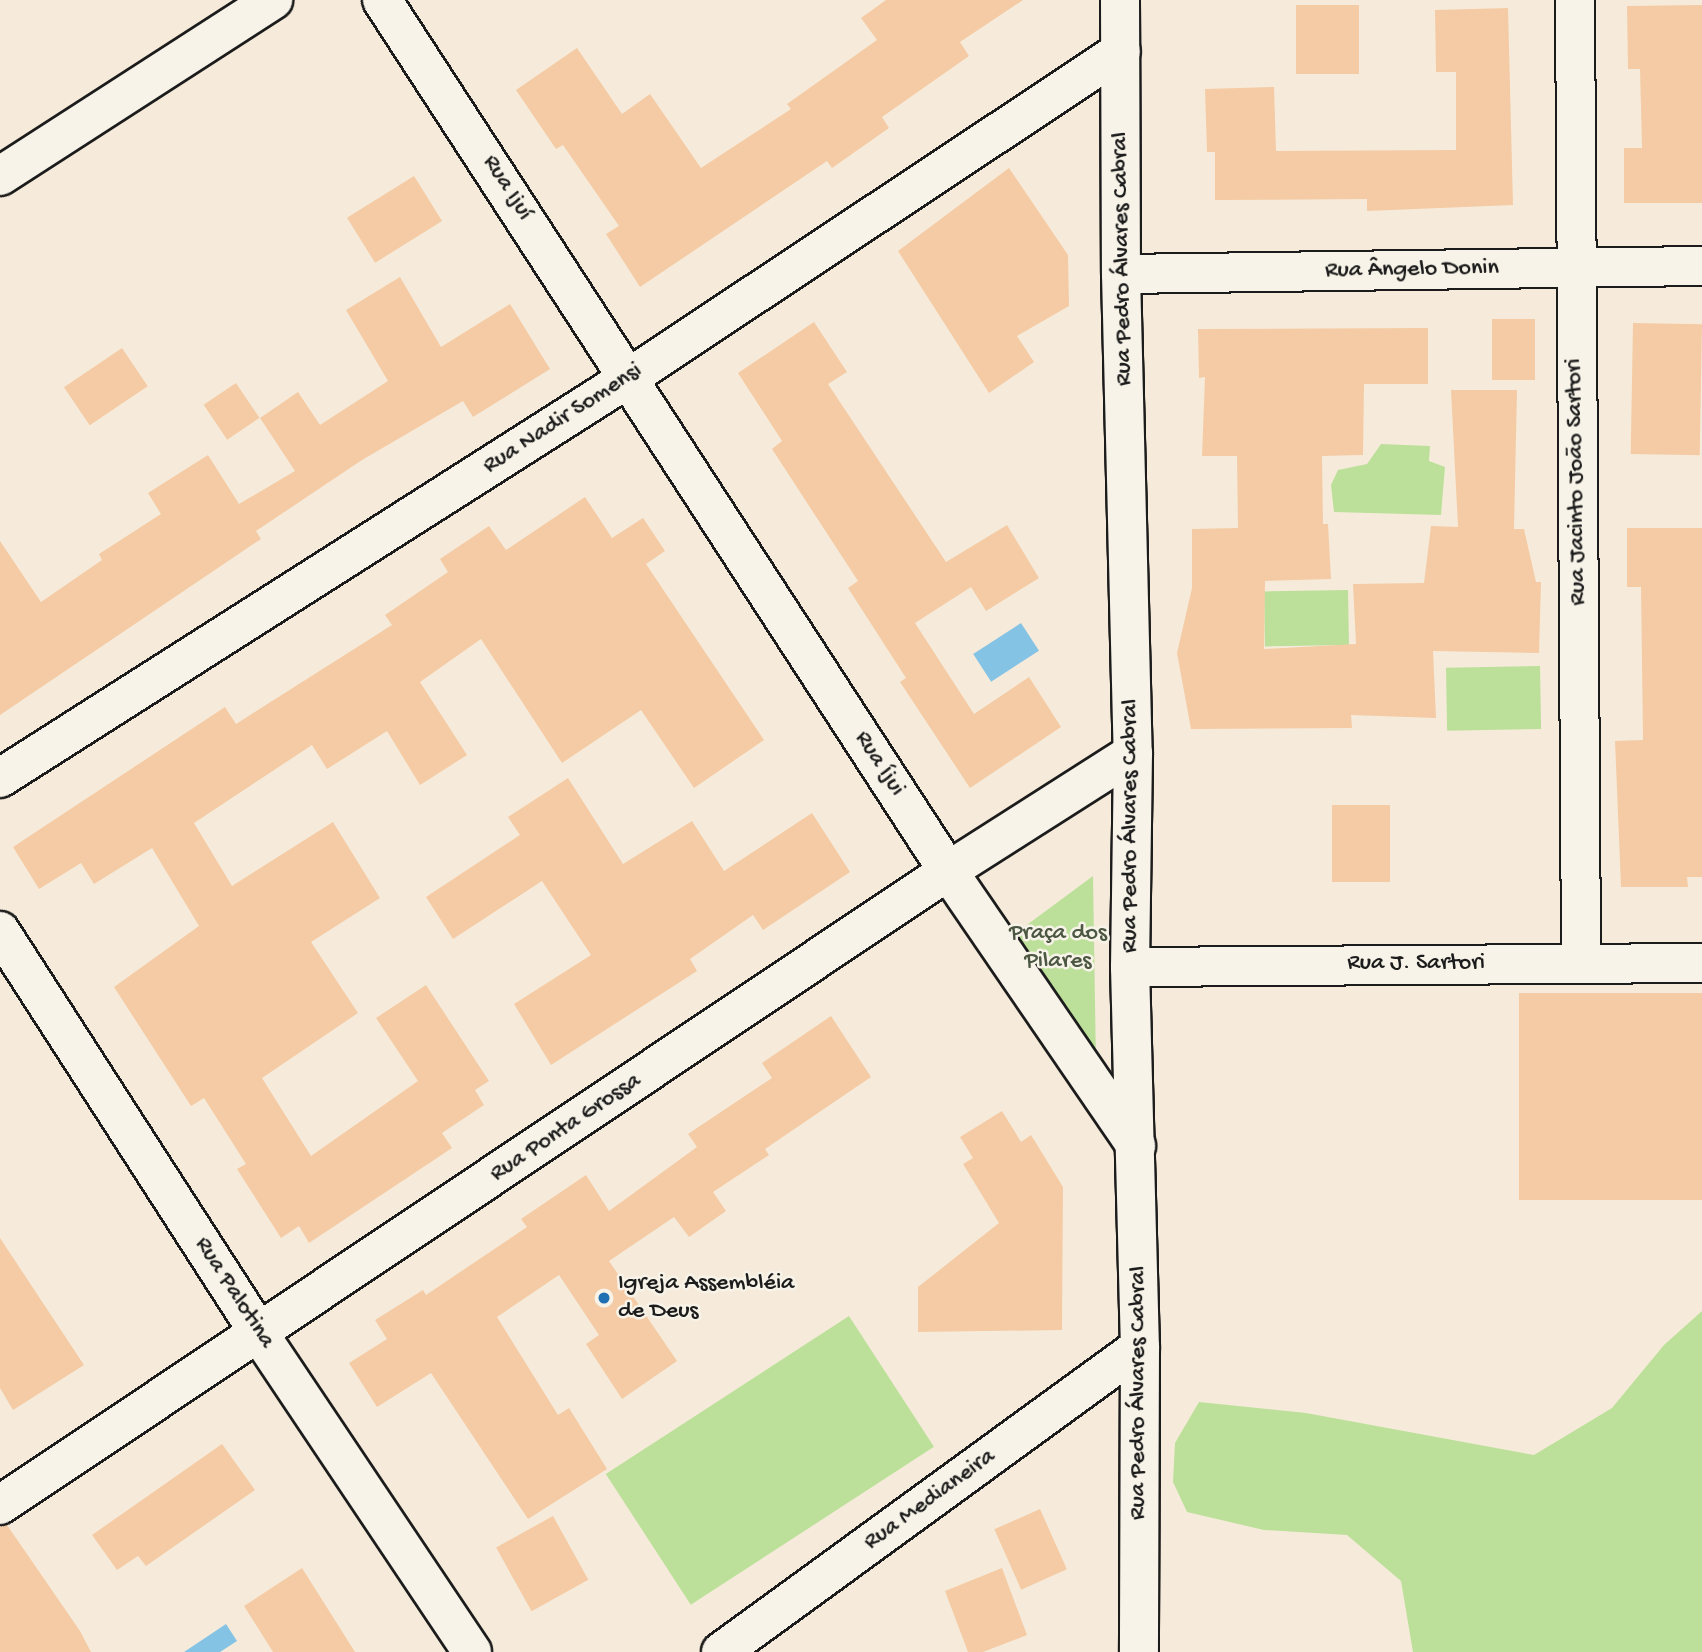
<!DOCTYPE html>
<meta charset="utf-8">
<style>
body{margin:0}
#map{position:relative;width:1702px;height:1652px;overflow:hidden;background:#f6ebda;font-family:"Gochi Hand",sans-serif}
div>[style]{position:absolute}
.green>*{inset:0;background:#bce09a;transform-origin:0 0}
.water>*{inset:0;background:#85c3e5;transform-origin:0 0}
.building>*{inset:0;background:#f4cba4;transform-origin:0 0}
.roads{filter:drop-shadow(2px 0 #1c1c1c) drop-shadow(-2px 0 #1c1c1c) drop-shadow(0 2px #1c1c1c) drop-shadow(0 -2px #1c1c1c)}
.minor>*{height:38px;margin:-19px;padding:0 19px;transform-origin:19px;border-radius:19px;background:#f7f3e8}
.dots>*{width:19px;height:19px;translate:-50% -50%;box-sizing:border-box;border:4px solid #f7f3e8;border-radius:50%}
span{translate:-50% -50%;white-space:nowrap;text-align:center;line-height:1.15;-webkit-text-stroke:5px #f7f3e8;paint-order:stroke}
.street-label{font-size:24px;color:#1c1c1c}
.park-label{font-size:24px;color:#4c5742}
.poi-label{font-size:24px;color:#1c1c1c}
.left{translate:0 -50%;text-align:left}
</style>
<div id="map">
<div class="green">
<i style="clip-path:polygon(1381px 444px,1430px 446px,1429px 461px,1445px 467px,1441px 515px,1334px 512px,1331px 485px,1338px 470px,1367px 464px)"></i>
<i style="left:1348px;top:590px;width:55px;height:84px;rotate:89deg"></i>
<i style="left:1540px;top:666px;width:63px;height:94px;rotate:89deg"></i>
<i style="clip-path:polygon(1093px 876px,1096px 1065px,1008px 939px)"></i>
<i style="clip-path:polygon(1702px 1311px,1702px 1652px,1413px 1652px,1401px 1581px,1347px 1535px,1264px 1530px,1187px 1512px,1173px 1482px,1175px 1443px,1199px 1402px,1306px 1413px,1534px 1455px,1612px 1408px,1664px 1345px)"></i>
<i style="left:849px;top:1316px;width:156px;height:290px;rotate:57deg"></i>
</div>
<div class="water">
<i style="left:1021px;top:623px;width:33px;height:57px;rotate:57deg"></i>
<i style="clip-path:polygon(226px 1624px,237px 1641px,220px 1652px,184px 1652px)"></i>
</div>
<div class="building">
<i style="clip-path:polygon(886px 0,1023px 0,960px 42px,969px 56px,882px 117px,889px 128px,832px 168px,827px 161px,640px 287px,606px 234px,619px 226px,563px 145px,556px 149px,516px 90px,577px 48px,622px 114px,650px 94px,701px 168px,791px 109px,787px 104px,877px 40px,861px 18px)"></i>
<i style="left:1296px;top:5px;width:63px;height:69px"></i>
<i style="clip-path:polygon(1702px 5px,1702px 203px,1624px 203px,1624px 148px,1642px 148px,1640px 69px,1628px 69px,1627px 6px)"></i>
<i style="clip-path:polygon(1508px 8px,1513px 205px,1367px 211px,1367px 199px,1215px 200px,1215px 152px,1207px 152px,1205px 89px,1274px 87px,1276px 151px,1456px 150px,1456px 72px,1436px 72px,1435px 10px)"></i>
<i style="clip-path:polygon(1009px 168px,1068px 255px,1069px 306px,1017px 336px,1034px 362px,989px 393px,898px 251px)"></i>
<i style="left:414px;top:176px;width:53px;height:79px;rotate:58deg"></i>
<i style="clip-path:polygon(400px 277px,441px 347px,510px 304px,550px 369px,473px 417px,463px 401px,362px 460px,256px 531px,261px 539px,0 715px,0 541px,41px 602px,102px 560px,99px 554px,161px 514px,148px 493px,208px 455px,239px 504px,295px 471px,260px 418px,298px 392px,320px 425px,388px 381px,346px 310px)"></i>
<i style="left:1492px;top:319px;width:43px;height:61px"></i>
<i style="clip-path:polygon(814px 322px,847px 372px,828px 384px,946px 562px,1007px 525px,1039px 578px,986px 611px,971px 587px,915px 623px,974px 714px,1029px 677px,1061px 727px,970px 788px,900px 682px,906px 678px,848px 588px,858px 581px,772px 449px,782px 441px,738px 373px)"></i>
<i style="left:1633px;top:323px;width:69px;height:131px;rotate:1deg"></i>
<i style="clip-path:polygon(1428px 328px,1428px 384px,1364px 384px,1363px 455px,1322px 456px,1323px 524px,1328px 524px,1331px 579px,1265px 581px,1264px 649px,1356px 644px,1353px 584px,1424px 583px,1431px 526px,1458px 527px,1451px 390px,1517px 390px,1514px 529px,1524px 529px,1536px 582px,1541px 582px,1539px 653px,1433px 651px,1436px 718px,1351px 715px,1352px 728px,1191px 729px,1177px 653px,1192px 588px,1192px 529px,1238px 528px,1237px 456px,1202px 456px,1205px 377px,1199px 378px,1198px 329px)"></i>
<i style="left:122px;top:348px;width:46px;height:70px;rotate:56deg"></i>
<i style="left:236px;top:383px;width:42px;height:39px;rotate:56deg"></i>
<i style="clip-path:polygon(585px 497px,612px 538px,643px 518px,665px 551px,646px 564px,764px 740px,694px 788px,641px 710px,562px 763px,481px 639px,420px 682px,467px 755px,420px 785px,387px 731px,327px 769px,312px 745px,194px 823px,232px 886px,333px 822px,380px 898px,311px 942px,358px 1013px,262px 1078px,311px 1156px,418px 1081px,376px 1018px,426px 985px,489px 1081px,475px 1090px,484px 1105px,442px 1133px,452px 1148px,309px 1243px,299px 1226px,281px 1238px,237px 1169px,246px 1164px,204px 1098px,191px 1106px,114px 987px,199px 926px,152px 848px,94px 884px,81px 863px,39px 889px,13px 847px,225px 707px,236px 724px,392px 625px,385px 615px,448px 572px,440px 559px,489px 526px,506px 550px)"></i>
<i style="clip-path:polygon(1627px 528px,1702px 528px,1702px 877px,1687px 877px,1688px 887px,1621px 887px,1615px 741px,1643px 740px,1641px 587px,1627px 587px)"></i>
<i style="clip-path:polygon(568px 778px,623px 864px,692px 821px,724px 871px,812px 813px,850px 872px,763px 930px,753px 915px,690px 959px,697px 971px,551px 1065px,514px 1004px,591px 955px,542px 881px,453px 939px,426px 897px,520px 835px,508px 817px)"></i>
<i style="left:1332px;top:805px;width:58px;height:77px"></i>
<i style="left:1702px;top:993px;width:207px;height:183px;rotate:90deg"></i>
<i style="clip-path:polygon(831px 1016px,871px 1077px,765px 1149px,769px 1155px,713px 1192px,726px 1211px,689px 1237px,674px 1217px,609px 1261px,677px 1361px,622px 1399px,586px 1344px,599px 1335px,559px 1275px,497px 1317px,558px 1415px,569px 1408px,607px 1469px,528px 1519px,431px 1373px,377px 1407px,349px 1363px,387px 1339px,375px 1320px,423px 1290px,426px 1295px,527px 1227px,521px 1219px,586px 1175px,609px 1211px,697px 1147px,688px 1134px,772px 1078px,762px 1063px)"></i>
<i style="clip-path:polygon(1002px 1111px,1021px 1142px,1031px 1135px,1063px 1187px,1062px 1330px,918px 1332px,918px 1287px,999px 1223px,963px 1164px,973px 1158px,960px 1137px)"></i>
<i style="clip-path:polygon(0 1238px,84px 1365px,13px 1410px,0 1388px)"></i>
<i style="clip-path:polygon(222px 1444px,255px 1490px,146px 1566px,138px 1556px,117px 1570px,92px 1535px)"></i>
<i style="left:1040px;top:1509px;width:66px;height:50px;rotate:66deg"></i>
<i style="left:553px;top:1516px;width:73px;height:65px;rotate:61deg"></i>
<i style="clip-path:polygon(7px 1525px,80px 1631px,91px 1652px,0 1652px,0 1527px)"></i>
<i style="clip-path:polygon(302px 1568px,355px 1652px,273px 1652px,244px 1606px)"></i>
<i style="clip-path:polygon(1002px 1568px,1027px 1635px,983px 1652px,968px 1652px,945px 1591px)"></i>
</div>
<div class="roads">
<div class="minor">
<i style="left:382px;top:0;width:1039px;rotate:56.98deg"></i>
<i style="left:948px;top:871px;width:333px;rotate:55.6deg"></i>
<i style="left:1120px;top:0;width:274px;rotate:89.8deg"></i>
<i style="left:1121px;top:274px;width:479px;rotate:88.6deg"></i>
<i style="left:1133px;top:753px;width:214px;rotate:90.8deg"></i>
<i style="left:1130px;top:967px;width:380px;rotate:88.5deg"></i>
<i style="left:1140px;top:1347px;width:305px;rotate:90.2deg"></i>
<i style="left:1575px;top:0;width:963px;rotate:89.64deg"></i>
<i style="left:0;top:176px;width:325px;rotate:-32.8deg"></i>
<i style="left:1121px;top:274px;width:581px;rotate:-0.79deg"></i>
<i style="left:0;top:778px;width:747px;rotate:-32.48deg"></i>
<i style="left:630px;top:377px;width:589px;rotate:-33.58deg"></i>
<i style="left:0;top:931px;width:480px;rotate:57.2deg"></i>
<i style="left:260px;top:1335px;width:381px;rotate:56.2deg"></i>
<i style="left:1130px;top:967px;width:572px;rotate:-0.4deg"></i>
<i style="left:0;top:1505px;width:1140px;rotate:-33.77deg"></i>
<i style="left:948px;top:871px;width:219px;rotate:-32.5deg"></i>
<i style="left:721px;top:1652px;width:518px;rotate:-36.05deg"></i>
</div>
</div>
<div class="dots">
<i style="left:604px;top:1298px;background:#1f6fb2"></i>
</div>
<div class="street-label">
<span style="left:507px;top:188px;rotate:57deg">Rua Ijuí</span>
<span style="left:1123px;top:259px;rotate:-91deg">Rua Pedro Álvares Cabral</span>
<span style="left:1412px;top:270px;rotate:-1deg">Rua Ângelo Donin</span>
<span style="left:563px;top:419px;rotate:-33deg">Rua Nadir Somensi</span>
<span style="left:1577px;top:482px;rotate:-91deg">Rua Jacinto João Sartori</span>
<span style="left:879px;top:764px;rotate:57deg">Rua Íjui</span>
<span style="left:1131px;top:826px;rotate:-90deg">Rua Pedro Álvares Cabral</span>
<span style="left:1416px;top:964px">Rua J. Sartori</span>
<span style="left:566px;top:1128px;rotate:-34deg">Rua Ponta Grossa</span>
<span style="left:234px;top:1293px;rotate:57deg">Rua Palotina</span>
<span style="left:1139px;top:1393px;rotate:-90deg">Rua Pedro Álvares Cabral</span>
<span style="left:930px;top:1500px;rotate:-36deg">Rua Medianeira</span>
</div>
<div class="park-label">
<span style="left:1058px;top:948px">Praça dos<br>Pilares</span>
</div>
<div class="poi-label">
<span class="left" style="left:618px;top:1298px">Igreja Assembléia<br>de Deus</span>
</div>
</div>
